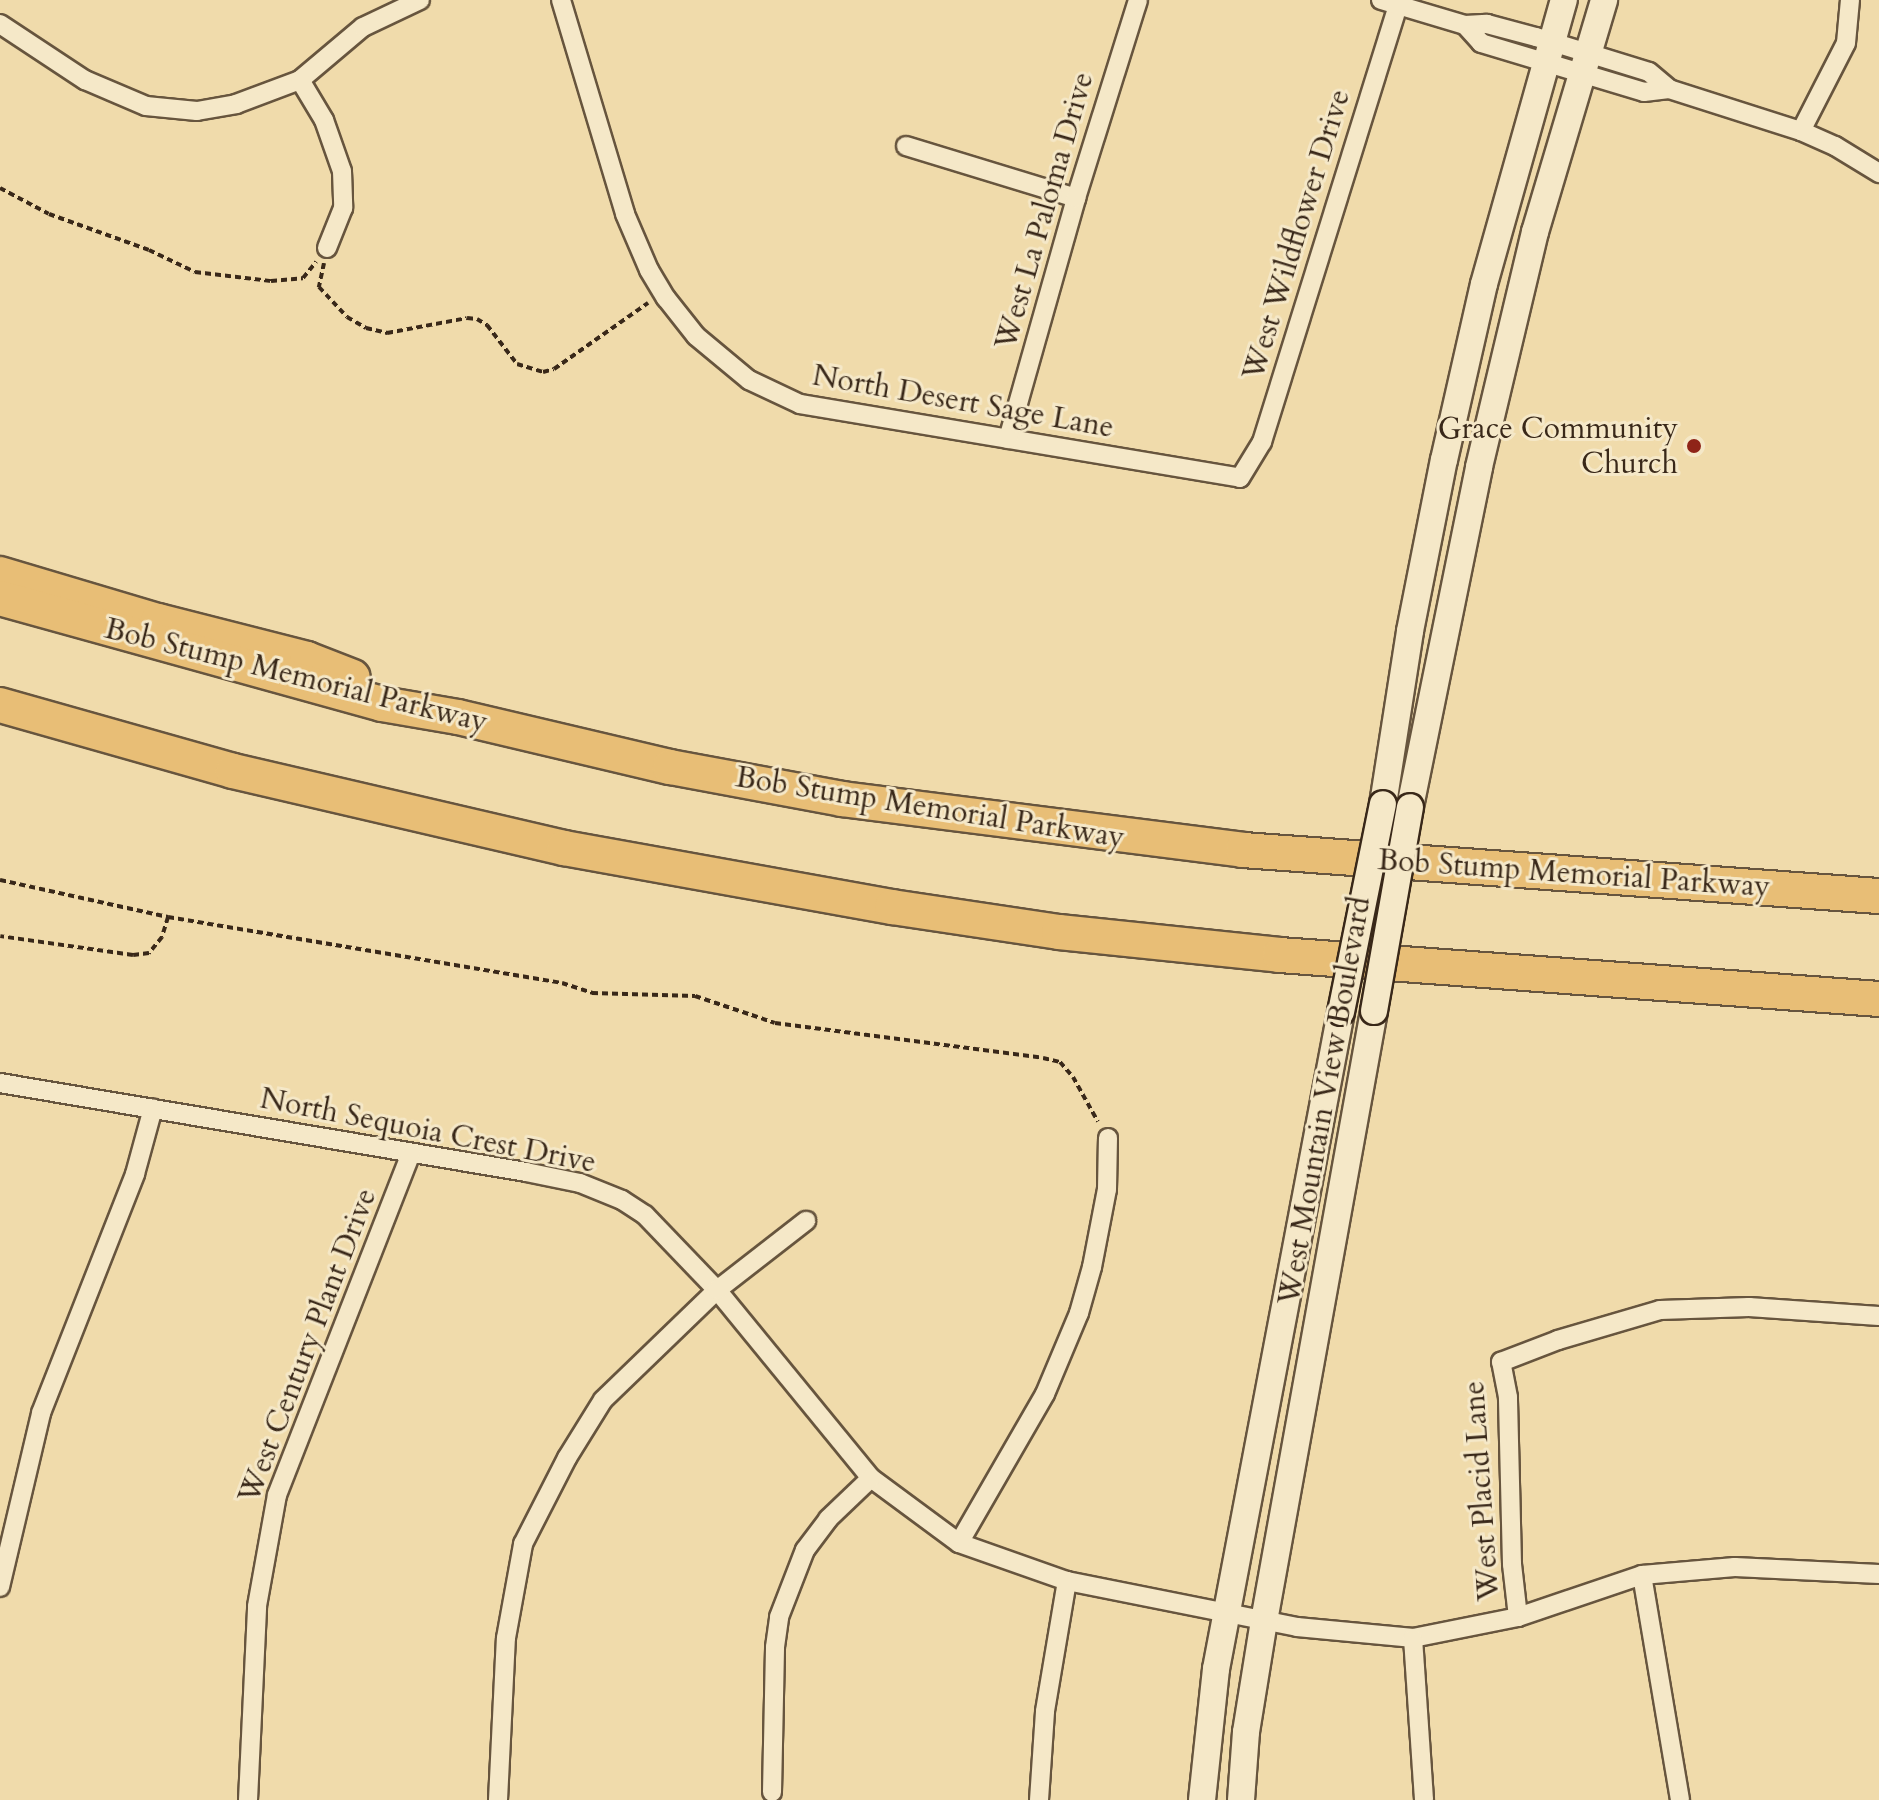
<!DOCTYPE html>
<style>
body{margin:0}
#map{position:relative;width:1879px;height:1800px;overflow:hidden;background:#f0dbab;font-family:Cardo,serif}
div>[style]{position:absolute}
.path>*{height:4px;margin-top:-2px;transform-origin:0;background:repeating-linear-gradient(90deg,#392819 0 6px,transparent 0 10px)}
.roads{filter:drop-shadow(2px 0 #67553e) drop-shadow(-2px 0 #67553e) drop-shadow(0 2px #67553e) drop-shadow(0 -2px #67553e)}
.street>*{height:18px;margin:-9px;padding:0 9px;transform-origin:9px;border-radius:9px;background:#f5e8c8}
.secondary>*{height:26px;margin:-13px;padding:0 13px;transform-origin:13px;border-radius:13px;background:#f5e8c8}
.highway>*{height:34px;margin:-17px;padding:0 17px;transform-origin:17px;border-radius:17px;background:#e8be76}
.bridges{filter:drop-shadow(2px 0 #392819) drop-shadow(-2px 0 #392819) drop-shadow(0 2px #392819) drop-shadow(0 -2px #392819)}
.secondary-bridge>*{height:26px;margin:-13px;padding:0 13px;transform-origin:13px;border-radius:13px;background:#f5e8c8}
.dots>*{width:22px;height:22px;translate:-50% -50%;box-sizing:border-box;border:4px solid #f5e8c8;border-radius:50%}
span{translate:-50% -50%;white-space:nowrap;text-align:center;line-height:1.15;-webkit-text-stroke:6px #f5e8c8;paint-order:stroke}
.street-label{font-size:30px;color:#392819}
.poi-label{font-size:30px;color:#392819}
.right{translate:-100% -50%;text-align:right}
</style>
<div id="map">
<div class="path">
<i style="left:0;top:188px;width:55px;rotate:28deg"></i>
<i style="left:49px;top:214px;width:106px;rotate:19.8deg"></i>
<i style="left:149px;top:250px;width:51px;rotate:25.6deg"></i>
<i style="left:195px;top:272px;width:77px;rotate:6.8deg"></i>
<i style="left:271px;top:281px;width:32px;rotate:-5deg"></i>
<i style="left:303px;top:278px;width:21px;rotate:-51deg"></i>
<i style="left:324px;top:263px;width:25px;rotate:102deg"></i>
<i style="left:319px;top:287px;width:41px;rotate:47deg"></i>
<i style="left:347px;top:317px;width:22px;rotate:30deg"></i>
<i style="left:366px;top:328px;width:22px;rotate:13deg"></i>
<i style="left:387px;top:333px;width:81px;rotate:-10.6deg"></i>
<i style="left:467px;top:318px;width:10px;rotate:6deg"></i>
<i style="left:477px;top:319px;width:12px;rotate:31deg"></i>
<i style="left:487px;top:325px;width:49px;rotate:52.4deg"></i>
<i style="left:517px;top:364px;width:27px;rotate:17deg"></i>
<i style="left:543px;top:372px;width:11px;rotate:-15deg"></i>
<i style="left:554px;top:369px;width:115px;rotate:-35.1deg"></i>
<i style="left:0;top:880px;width:172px;rotate:12.4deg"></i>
<i style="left:168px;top:917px;width:21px;rotate:107deg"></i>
<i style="left:162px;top:937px;width:21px;rotate:129deg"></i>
<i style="left:149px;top:953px;width:16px;rotate:173deg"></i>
<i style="left:133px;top:955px;width:134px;rotate:-171.9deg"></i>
<i style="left:168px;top:917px;width:399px;rotate:9.5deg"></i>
<i style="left:562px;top:983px;width:32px;rotate:18deg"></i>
<i style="left:592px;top:993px;width:103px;rotate:1.7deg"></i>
<i style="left:695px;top:996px;width:84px;rotate:18.6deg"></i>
<i style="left:775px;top:1023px;width:270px;rotate:7.4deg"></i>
<i style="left:1043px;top:1058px;width:17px;rotate:13deg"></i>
<i style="left:1060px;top:1062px;width:20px;rotate:49deg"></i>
<i style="left:1073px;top:1077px;width:51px;rotate:60.9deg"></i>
</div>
<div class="roads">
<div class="street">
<i style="left:561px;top:0;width:223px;rotate:73.3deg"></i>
<i style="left:625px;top:214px;width:61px;rotate:66.8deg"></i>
<i style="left:649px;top:270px;width:33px;rotate:59deg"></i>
<i style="left:666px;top:298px;width:48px;rotate:51.7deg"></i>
<i style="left:696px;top:336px;width:69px;rotate:39.7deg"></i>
<i style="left:749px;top:380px;width:56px;rotate:25.2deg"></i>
<i style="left:800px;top:404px;width:446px;rotate:9.5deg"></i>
<i style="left:1240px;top:478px;width:42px;rotate:-58.6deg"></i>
<i style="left:1262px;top:442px;width:458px;rotate:-72.7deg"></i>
<i style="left:1381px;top:0;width:88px;rotate:16.6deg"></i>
<i style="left:1465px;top:25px;width:22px;rotate:-3deg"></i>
<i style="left:1487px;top:24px;width:51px;rotate:14.9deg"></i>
<i style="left:1536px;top:37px;width:118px;rotate:17.2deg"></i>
<i style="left:1649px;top:72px;width:26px;rotate:40deg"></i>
<i style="left:0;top:24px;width:102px;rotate:33.4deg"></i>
<i style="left:85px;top:80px;width:66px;rotate:23.1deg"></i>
<i style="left:146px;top:106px;width:51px;rotate:5.6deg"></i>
<i style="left:197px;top:111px;width:40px;rotate:-10deg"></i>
<i style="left:236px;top:104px;width:68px;rotate:-20.6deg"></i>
<i style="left:300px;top:80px;width:82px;rotate:-40.1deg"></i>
<i style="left:363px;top:27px;width:63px;rotate:-25.3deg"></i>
<i style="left:1465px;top:25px;width:24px;rotate:48deg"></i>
<i style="left:1481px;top:43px;width:170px;rotate:16.7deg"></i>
<i style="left:1644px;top:92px;width:25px;rotate:-7deg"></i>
<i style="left:1669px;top:89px;width:139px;rotate:17.7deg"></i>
<i style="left:1801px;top:131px;width:37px;rotate:24deg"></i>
<i style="left:1835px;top:146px;width:52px;rotate:31.5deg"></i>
<i style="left:300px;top:80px;width:47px;rotate:59deg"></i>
<i style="left:324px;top:120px;width:54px;rotate:70.6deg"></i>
<i style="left:342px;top:171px;width:37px;rotate:88deg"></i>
<i style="left:343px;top:208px;width:43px;rotate:111.8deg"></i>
<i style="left:1801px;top:131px;width:99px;rotate:-62.9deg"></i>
<i style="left:1846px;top:43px;width:43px;rotate:-84.7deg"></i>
<i style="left:906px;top:146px;width:178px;rotate:17deg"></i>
<i style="left:1008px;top:439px;width:250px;rotate:-74.2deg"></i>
<i style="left:1076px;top:198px;width:207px;rotate:-72.6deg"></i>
<i style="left:0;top:1083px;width:533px;rotate:9.6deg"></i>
<i style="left:526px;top:1172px;width:55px;rotate:11.5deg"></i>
<i style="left:580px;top:1183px;width:45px;rotate:22deg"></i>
<i style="left:622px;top:1200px;width:27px;rotate:33deg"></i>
<i style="left:645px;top:1215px;width:104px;rotate:46.2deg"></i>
<i style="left:717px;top:1290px;width:243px;rotate:50.7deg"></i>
<i style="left:871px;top:1478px;width:109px;rotate:36.5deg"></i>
<i style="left:959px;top:1543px;width:114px;rotate:19.4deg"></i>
<i style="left:1067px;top:1581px;width:235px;rotate:11.3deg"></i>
<i style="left:1297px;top:1627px;width:117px;rotate:5.4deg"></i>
<i style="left:1413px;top:1638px;width:107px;rotate:-11.3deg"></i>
<i style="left:1518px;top:1617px;width:131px;rotate:-18.7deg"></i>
<i style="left:1642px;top:1575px;width:93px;rotate:-4.9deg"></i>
<i style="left:1735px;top:1567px;width:144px;rotate:2.8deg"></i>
<i style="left:959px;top:1543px;width:172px;rotate:-60deg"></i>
<i style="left:1045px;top:1394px;width:88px;rotate:-67.2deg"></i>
<i style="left:1079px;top:1313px;width:48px;rotate:-74.2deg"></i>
<i style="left:1092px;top:1267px;width:79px;rotate:-79.1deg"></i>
<i style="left:1107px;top:1189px;width:51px;rotate:-88.9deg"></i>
<i style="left:1642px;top:1575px;width:228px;rotate:80.4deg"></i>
<i style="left:0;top:1587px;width:179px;rotate:-76.7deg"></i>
<i style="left:41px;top:1413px;width:257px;rotate:-68.5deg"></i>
<i style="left:135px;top:1174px;width:68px;rotate:-74.7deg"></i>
<i style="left:1518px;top:1617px;width:53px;rotate:-96.5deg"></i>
<i style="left:1512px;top:1564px;width:167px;rotate:-91.4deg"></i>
<i style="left:1508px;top:1397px;width:36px;rotate:-101deg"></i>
<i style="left:1501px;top:1362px;width:61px;rotate:-21.1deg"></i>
<i style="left:1558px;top:1340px;width:106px;rotate:-16.4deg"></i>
<i style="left:1660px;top:1310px;width:89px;rotate:-1.9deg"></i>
<i style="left:1749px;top:1307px;width:130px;rotate:4deg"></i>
<i style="left:1413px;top:1638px;width:162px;rotate:86.1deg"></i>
<i style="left:772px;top:1792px;width:145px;rotate:-88.8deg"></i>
<i style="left:775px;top:1647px;width:30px;rotate:-82deg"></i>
<i style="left:779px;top:1617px;width:72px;rotate:-68.8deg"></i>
<i style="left:805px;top:1550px;width:39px;rotate:-53deg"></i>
<i style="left:828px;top:1519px;width:59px;rotate:-43.6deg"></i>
<i style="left:248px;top:1800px;width:194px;rotate:-87.3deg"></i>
<i style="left:257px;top:1606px;width:113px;rotate:-79.8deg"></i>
<i style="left:277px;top:1495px;width:367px;rotate:-68.6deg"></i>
<i style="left:498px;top:1800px;width:162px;rotate:-87.2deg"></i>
<i style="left:506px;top:1638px;width:96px;rotate:-79.7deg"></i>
<i style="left:523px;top:1544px;width:97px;rotate:-62.9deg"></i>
<i style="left:567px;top:1458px;width:68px;rotate:-58.2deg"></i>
<i style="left:603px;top:1400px;width:158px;rotate:-44deg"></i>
<i style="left:717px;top:1290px;width:113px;rotate:-37.8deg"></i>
<i style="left:1039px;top:1800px;width:89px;rotate:-86.1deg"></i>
<i style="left:1045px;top:1711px;width:132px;rotate:-80.4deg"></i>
</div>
<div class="secondary">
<i style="left:1383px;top:804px;width:175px;rotate:-81.1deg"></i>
<i style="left:1410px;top:631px;width:174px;rotate:-78.8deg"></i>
<i style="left:1444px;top:460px;width:180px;rotate:-77.2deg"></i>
<i style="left:1484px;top:284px;width:295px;rotate:-74.3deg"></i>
<i style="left:1410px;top:807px;width:347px;rotate:-78.5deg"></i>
<i style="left:1479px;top:467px;width:242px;rotate:-76.6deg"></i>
<i style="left:1535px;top:232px;width:242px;rotate:-73.4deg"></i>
<i style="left:1202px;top:1800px;width:132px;rotate:-83.9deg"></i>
<i style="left:1216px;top:1669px;width:669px;rotate:-79.23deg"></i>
<i style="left:1241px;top:1800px;width:68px;rotate:-85.8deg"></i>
<i style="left:1246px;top:1732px;width:112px;rotate:-80.8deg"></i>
<i style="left:1264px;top:1621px;width:620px;rotate:-79.78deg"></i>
</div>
<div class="highway">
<i style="left:0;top:574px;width:165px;rotate:16.6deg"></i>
<i style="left:158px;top:621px;width:154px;rotate:14.3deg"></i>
<i style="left:307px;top:659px;width:49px;rotate:21.4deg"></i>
<i style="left:0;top:598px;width:396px;rotate:15.5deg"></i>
<i style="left:382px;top:704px;width:77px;rotate:9.7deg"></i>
<i style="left:458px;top:717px;width:218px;rotate:13.3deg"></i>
<i style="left:670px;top:767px;width:175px;rotate:10.5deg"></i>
<i style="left:842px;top:799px;width:404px;rotate:7.2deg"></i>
<i style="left:1243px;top:850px;width:638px;rotate:4.14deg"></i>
<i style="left:0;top:705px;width:242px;rotate:15.8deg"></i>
<i style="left:233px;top:771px;width:340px;rotate:13.1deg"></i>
<i style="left:564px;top:848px;width:333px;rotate:10.2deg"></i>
<i style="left:892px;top:907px;width:169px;rotate:8.5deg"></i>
<i style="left:1059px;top:932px;width:222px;rotate:5.9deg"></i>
<i style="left:1280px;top:955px;width:601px;rotate:4.2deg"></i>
</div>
</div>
<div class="bridges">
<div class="secondary-bridge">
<i style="left:1374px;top:1011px;width:207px;rotate:-80deg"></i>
<i style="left:1341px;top:1012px;width:212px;rotate:-78.6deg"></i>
</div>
</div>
<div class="dots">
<i style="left:1694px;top:446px;background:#8f2418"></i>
</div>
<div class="street-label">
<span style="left:1045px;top:211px;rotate:-74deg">West La Paloma Drive</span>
<span style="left:1297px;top:235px;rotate:-73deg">West Wildflower Drive</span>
<span style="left:963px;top:402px;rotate:10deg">North Desert Sage Lane</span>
<span style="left:296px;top:676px;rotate:14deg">Bob Stump Memorial Parkway</span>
<span style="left:930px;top:808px;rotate:9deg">Bob Stump Memorial Parkway</span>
<span style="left:1574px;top:874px;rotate:4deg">Bob Stump Memorial Parkway</span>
<span style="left:1325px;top:1101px;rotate:-80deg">West Mountain View Boulevard</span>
<span style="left:428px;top:1131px;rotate:11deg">North Sequoia Crest Drive</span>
<span style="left:308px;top:1346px;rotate:-69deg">West Century Plant Drive</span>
<span style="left:1482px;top:1491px;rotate:-94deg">West Placid Lane</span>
</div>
<div class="poi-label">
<span class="right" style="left:1678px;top:446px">Grace Community<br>Church</span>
</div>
</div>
